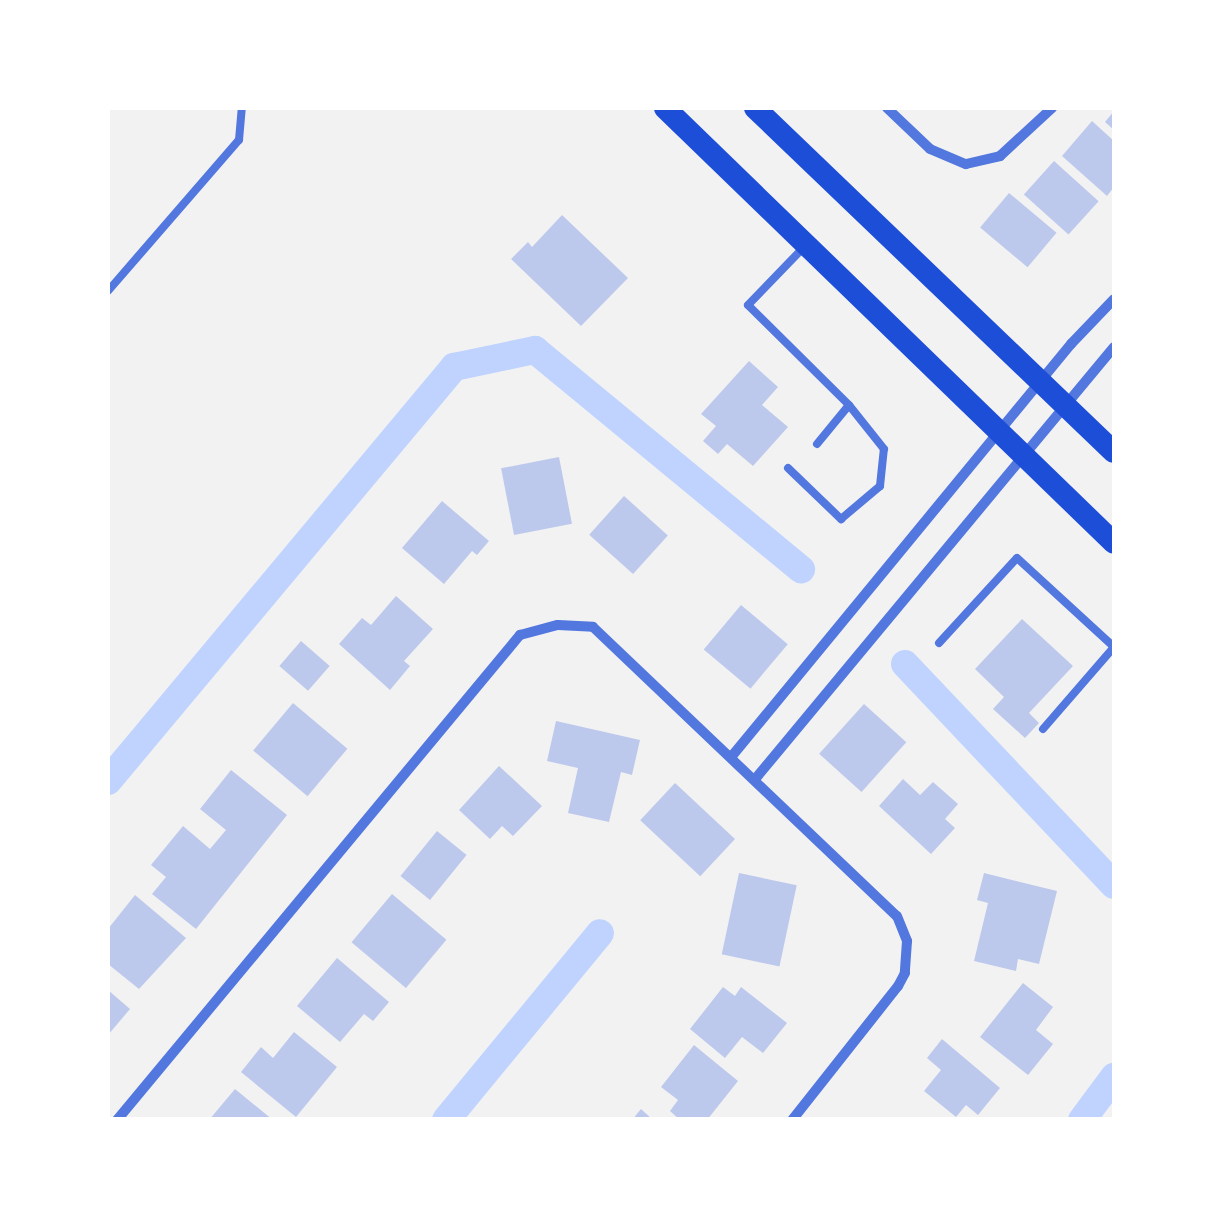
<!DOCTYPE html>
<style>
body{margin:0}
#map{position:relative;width:1222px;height:1227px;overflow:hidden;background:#f2f2f2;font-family:Montserrat,sans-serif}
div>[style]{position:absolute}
.canal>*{height:28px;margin:-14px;padding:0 14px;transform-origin:14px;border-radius:14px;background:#bfd3fe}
.building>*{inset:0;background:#bdc9ec;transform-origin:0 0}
.service>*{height:8px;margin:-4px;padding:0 4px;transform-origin:4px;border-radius:4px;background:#5277de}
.minor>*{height:10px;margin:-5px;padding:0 5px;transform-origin:5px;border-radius:5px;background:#5277de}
.primary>*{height:22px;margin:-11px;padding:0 11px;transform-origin:11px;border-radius:11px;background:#1d4ed8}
span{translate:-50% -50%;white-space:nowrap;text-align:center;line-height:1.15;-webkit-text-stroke:10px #fff;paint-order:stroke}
.frame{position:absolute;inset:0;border:110px solid #fff;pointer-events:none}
</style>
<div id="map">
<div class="canal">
<i style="left:905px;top:664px;width:304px;rotate:46.6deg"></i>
<i style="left:108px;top:781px;width:540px;rotate:-50.11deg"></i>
<i style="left:454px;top:367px;width:83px;rotate:-11.9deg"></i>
<i style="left:535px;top:350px;width:345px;rotate:39.5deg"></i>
<i style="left:446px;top:1120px;width:242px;rotate:-50.5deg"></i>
<i style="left:1082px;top:1120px;width:54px;rotate:-53.3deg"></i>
</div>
<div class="building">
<i style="clip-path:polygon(1114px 111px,1114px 130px,1105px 122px)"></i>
<i style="clip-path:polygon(1092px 121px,1114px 141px,1114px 187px,1107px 196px,1062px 156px)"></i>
<i style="left:1054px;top:161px;width:60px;height:45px;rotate:42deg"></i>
<i style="left:1009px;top:193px;width:62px;height:45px;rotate:40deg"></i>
<i style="clip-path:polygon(562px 215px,628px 278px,581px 326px,511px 259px,528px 242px,532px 247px)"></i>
<i style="clip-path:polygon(749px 361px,778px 387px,762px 405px,788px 427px,753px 466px,727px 444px,718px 454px,703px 441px,716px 426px,701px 414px)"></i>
<i style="left:559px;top:457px;width:68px;height:59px;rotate:79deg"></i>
<i style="left:624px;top:496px;width:59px;height:52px;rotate:42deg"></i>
<i style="clip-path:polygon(442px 501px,489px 541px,477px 555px,472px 551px,444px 584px,402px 548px)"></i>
<i style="clip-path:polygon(396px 596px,433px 629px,404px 661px,410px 666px,390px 690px,339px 644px,362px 618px,371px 625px)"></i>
<i style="left:741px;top:605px;width:61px;height:58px;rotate:40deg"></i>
<i style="clip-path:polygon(1022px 619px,1073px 666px,1029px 713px,1039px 723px,1025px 738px,993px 709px,1004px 697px,975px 669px)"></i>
<i style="left:301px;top:641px;width:38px;height:33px;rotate:41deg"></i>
<i style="left:293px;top:703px;width:71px;height:62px;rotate:40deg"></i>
<i style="left:864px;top:704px;width:57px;height:67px;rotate:42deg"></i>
<i style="clip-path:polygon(556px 721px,640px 740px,632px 775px,621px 772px,609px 822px,568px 813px,578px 768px,547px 761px)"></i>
<i style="clip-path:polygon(499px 766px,542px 806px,513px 836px,502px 826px,490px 839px,459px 810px)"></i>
<i style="clip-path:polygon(231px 770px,287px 815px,196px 929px,152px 894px,166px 877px,151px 865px,183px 826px,210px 849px,226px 830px,200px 809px)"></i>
<i style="clip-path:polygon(903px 779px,920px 795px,933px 782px,958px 804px,945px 819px,955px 828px,931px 854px,879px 806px)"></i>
<i style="left:675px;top:783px;width:82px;height:51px;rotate:43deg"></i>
<i style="left:437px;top:831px;width:38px;height:58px;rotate:39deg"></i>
<i style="left:739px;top:873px;width:59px;height:83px;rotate:12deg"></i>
<i style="clip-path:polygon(984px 873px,1057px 891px,1039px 964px,1018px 959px,1016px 971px,974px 961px,988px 903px,977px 900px)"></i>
<i style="left:392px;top:894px;width:71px;height:63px;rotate:40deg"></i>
<i style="clip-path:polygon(135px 895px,186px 938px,139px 989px,108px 964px,108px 929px)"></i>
<i style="clip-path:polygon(337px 958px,389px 1002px,373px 1021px,364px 1014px,340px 1042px,297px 1006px)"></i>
<i style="clip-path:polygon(1023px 983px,1053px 1007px,1036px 1030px,1053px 1044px,1028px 1075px,980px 1037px)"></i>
<i style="clip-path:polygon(723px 987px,735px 996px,741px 987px,787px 1023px,763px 1053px,742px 1037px,725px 1058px,690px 1029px)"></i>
<i style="clip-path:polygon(108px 990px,130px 1009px,108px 1035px)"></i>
<i style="clip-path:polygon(294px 1032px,337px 1067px,296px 1117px,241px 1072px,261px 1047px,273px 1058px)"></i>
<i style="clip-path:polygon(942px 1039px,1000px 1088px,978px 1115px,966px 1105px,956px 1117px,924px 1091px,941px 1070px,927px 1058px)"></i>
<i style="clip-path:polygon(694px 1045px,738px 1081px,707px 1120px,680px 1120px,670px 1111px,678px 1100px,661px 1087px)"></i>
<i style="clip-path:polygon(235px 1089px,273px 1120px,209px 1120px)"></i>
<i style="clip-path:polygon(641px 1109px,653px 1120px,632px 1120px)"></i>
</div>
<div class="service">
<i style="left:108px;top:291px;width:200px;rotate:-49.1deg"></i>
<i style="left:239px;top:140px;width:32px;rotate:-85deg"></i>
<i style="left:817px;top:444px;width:50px;rotate:-50.6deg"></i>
<i style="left:788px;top:468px;width:74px;rotate:43.9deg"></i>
<i style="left:841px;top:519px;width:51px;rotate:-40.2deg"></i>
<i style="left:880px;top:486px;width:37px;rotate:-84deg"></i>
<i style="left:884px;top:449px;width:56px;rotate:-128.5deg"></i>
<i style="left:849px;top:405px;width:142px;rotate:-135.3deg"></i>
<i style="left:748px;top:305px;width:79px;rotate:-46deg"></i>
<i style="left:939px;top:643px;width:115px;rotate:-47.5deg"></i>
<i style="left:1017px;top:558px;width:132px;rotate:42.5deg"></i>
<i style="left:1043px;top:729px;width:108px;rotate:-49.1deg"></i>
</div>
<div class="minor">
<i style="left:887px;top:108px;width:59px;rotate:43.6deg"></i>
<i style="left:930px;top:149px;width:39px;rotate:23deg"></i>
<i style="left:966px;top:164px;width:35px;rotate:-13deg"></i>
<i style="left:1000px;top:156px;width:71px;rotate:-42.7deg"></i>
<i style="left:732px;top:756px;width:534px;rotate:-50.55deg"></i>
<i style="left:1071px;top:344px;width:62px;rotate:-46.3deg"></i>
<i style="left:756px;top:778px;width:560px;rotate:-50.29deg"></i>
<i style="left:117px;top:1120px;width:631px;rotate:-50.28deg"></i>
<i style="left:520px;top:635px;width:39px;rotate:-15deg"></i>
<i style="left:558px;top:625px;width:35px;rotate:3deg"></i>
<i style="left:593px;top:627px;width:419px;rotate:43.6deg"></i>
<i style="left:897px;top:916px;width:27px;rotate:68deg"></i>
<i style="left:907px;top:941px;width:32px;rotate:94deg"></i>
<i style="left:905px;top:973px;width:15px;rotate:118deg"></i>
<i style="left:898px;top:986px;width:171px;rotate:128.3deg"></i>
</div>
<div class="primary">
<i style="left:665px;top:108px;width:625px;rotate:44.09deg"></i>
<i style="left:755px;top:108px;width:497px;rotate:43.8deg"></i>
</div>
<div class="frame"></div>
</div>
